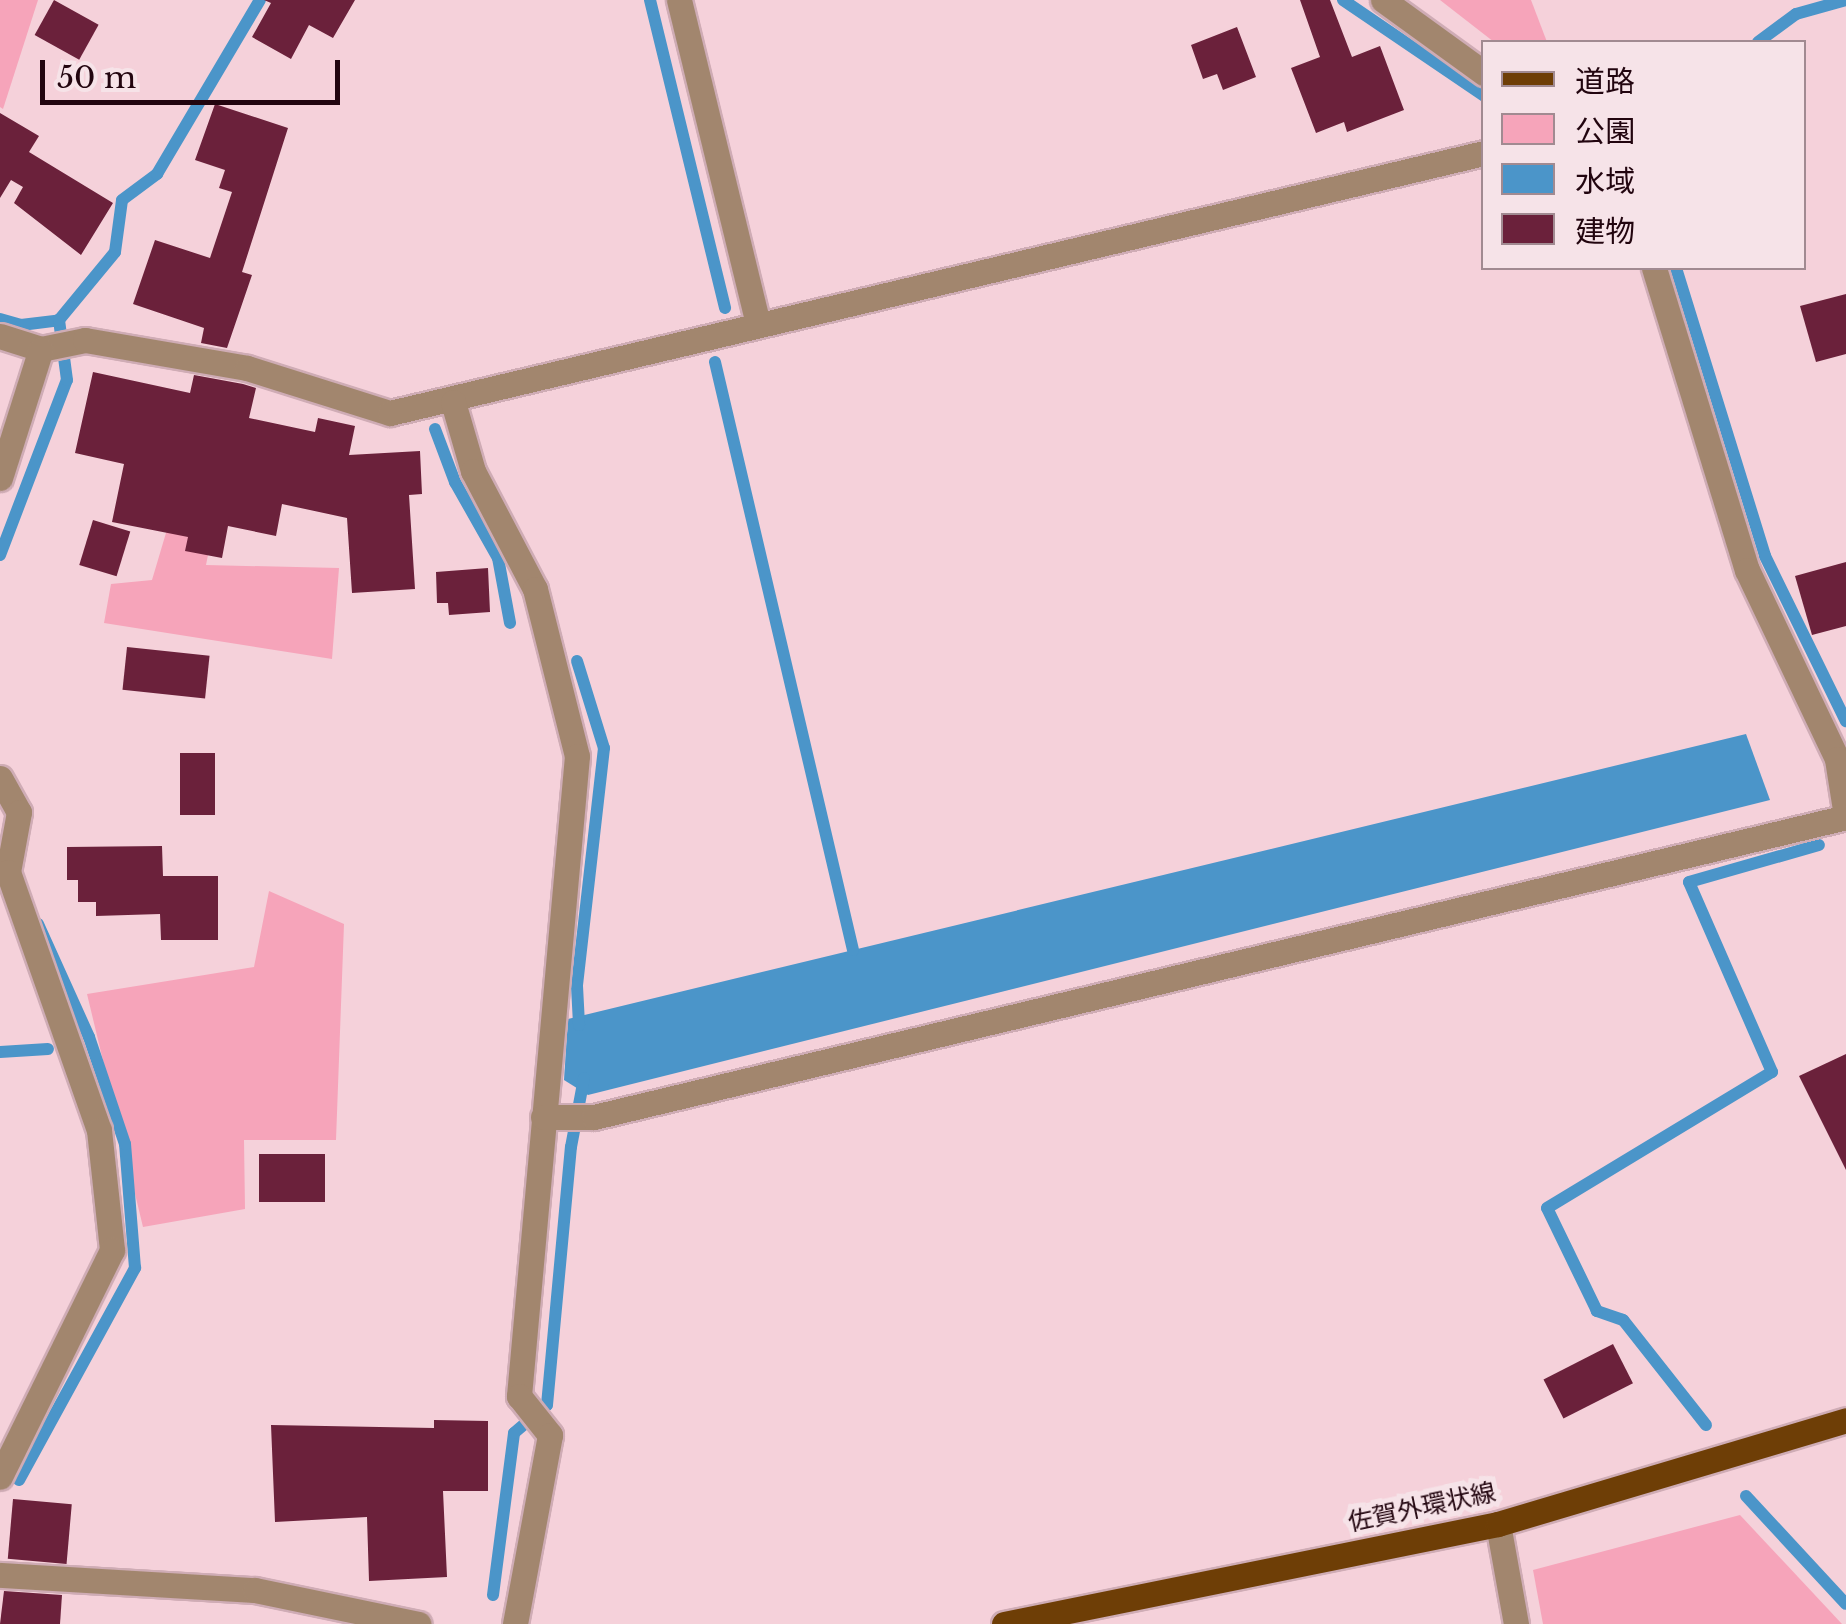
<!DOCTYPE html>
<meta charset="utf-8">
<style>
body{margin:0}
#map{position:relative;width:1846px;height:1624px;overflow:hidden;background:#f5d1da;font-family:"Libre Baskerville","Noto Sans JP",serif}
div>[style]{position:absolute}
.green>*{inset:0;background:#f6a4ba}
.water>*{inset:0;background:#4b95c9}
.stream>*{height:12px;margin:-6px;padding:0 6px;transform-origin:6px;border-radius:6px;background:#4b95c9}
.building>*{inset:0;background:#6b213b;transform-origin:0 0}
.roads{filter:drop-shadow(2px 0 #cfacb5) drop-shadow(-2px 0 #cfacb5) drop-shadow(0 2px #cfacb5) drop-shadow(0 -2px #cfacb5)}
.street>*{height:25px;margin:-12.5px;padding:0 12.5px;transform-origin:12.5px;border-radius:12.5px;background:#a2866e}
.primary>*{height:25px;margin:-12.5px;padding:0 12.5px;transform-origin:12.5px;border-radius:12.5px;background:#6e3e06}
span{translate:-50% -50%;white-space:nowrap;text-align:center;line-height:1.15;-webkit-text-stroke:10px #f6e3e8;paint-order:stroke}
.street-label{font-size:25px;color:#22050f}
.legend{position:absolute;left:1481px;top:40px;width:325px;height:230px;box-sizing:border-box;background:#f6e3e8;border:2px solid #a18a91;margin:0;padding:12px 18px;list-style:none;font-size:30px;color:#22050f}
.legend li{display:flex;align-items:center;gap:20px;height:50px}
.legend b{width:50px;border:2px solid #a18a91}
.scale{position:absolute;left:40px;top:60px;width:300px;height:45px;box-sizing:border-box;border:5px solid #22050f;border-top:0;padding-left:12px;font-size:30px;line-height:35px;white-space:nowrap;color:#22050f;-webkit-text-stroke:8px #f6e3e8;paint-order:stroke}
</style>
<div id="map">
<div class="green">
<i style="clip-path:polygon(0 0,38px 0,3px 109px,0 107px)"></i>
<i style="clip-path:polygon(1440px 0,1531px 0,1547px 42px,1494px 42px)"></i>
<i style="clip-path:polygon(185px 469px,223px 480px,206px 565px,339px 568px,332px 659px,104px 623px,111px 584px,152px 580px)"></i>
<i style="clip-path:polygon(269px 891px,344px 924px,336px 1140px,244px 1140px,245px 1209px,143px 1227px,87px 994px,254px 967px)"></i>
<i style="clip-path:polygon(1740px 1515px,1842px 1624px,1543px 1624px,1533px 1570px)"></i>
</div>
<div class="water">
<i style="clip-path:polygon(1746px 734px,1770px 800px,588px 1095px,564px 1080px,568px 1019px)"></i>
</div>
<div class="stream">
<i style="left:650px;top:0;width:317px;rotate:76.3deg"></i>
<i style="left:1343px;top:0;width:171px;rotate:34.2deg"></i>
<i style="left:1758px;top:42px;width:47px;rotate:-36.4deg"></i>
<i style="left:1796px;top:14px;width:52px;rotate:-15.6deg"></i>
<i style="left:1676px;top:268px;width:301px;rotate:72.8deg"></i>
<i style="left:1765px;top:556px;width:184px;rotate:63.9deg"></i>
<i style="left:0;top:319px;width:22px;rotate:16deg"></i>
<i style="left:21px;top:325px;width:38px;rotate:-7deg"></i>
<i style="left:715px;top:362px;width:604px;rotate:76.79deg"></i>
<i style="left:435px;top:429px;width:57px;rotate:69.3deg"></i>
<i style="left:455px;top:482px;width:87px;rotate:60.5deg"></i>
<i style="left:498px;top:558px;width:66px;rotate:79.5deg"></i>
<i style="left:0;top:555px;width:187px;rotate:-69.1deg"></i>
<i style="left:67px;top:380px;width:61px;rotate:-97.6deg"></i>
<i style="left:59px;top:320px;width:88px;rotate:-50.5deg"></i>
<i style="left:115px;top:252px;width:52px;rotate:-82.3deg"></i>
<i style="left:122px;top:200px;width:44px;rotate:-36.6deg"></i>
<i style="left:157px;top:174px;width:202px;rotate:-59.4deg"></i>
<i style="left:577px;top:661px;width:91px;rotate:72.8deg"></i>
<i style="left:604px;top:748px;width:240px;rotate:96.5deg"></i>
<i style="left:577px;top:986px;width:39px;rotate:87deg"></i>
<i style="left:0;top:1052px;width:48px;rotate:-3.6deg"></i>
<i style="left:1706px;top:1425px;width:134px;rotate:-128.3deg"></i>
<i style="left:1623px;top:1320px;width:28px;rotate:-161deg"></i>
<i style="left:1597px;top:1311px;width:114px;rotate:-115.9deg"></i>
<i style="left:1547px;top:1208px;width:263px;rotate:-31.2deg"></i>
<i style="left:1772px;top:1072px;width:207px;rotate:-113.6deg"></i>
<i style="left:1689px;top:882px;width:135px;rotate:-15.9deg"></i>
<i style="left:19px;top:1480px;width:242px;rotate:-61.3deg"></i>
<i style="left:135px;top:1268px;width:124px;rotate:-94.6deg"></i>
<i style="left:125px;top:1144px;width:113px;rotate:-108.6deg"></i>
<i style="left:89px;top:1037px;width:124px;rotate:-114.3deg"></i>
<i style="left:1746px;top:1496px;width:147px;rotate:47.2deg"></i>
<i style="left:493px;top:1595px;width:163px;rotate:-82.6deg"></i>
<i style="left:514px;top:1433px;width:43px;rotate:-40.3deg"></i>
<i style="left:547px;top:1405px;width:259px;rotate:-84.7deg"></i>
<i style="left:571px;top:1147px;width:70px;rotate:-79.3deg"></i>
</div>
<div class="building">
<i style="left:54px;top:0;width:51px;height:40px;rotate:29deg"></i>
<i style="clip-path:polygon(264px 0,355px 0,333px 38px,309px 25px,291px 59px,252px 37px,271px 3px)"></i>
<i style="clip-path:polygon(1300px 0,1330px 0,1352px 57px,1380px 46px,1404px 110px,1347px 132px,1344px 122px,1316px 133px,1291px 68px,1320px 57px)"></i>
<i style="clip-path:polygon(1237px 27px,1256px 77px,1223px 90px,1217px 74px,1203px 79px,1191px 45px)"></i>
<i style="clip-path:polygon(215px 104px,288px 128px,242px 272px,252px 275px,227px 348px,201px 343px,204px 328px,133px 304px,155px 240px,210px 258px,232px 192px,219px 188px,225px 170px,195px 160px)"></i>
<i style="clip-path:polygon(0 113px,39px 136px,29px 152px,113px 203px,81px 255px,14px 203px,23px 187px,11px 180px,0 198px)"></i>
<i style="clip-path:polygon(1846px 294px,1846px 354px,1816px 362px,1800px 306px)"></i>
<i style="clip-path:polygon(93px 372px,190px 393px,194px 375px,243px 384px,256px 388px,249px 418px,315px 432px,318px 418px,355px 426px,349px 455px,420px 451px,422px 494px,409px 495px,415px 589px,352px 593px,347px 518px,282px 504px,276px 536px,228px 526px,222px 558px,185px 551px,188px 537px,112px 522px,124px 464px,75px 453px)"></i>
<i style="left:93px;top:520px;width:39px;height:47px;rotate:17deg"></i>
<i style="clip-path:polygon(1846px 562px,1846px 626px,1812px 635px,1795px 576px)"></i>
<i style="clip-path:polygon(488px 568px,490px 612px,449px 615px,448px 603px,437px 603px,436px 572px)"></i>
<i style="left:127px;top:647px;width:83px;height:43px;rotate:6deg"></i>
<i style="left:180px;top:753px;width:35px;height:62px"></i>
<i style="clip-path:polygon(162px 846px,163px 876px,218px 876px,218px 940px,161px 940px,160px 914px,96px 916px,96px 902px,78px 902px,78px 880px,67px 880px,67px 847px)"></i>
<i style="clip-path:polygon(1846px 1054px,1846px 1170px,1799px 1076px)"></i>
<i style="left:259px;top:1154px;width:66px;height:48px"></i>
<i style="left:1613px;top:1344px;width:44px;height:78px;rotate:63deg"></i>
<i style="clip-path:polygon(434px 1420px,488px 1421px,488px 1491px,443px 1491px,447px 1577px,369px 1581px,367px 1517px,275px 1522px,271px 1425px,434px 1428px)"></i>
<i style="left:13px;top:1499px;width:59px;height:60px;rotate:5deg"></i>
<i style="clip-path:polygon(4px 1591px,62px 1595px,60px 1624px,0 1624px)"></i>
</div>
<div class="roads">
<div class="street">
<i style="left:679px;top:0;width:334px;rotate:76.3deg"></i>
<i style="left:1383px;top:0;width:125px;rotate:35.9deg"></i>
<i style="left:1654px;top:268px;width:316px;rotate:72.9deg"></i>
<i style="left:1747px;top:570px;width:209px;rotate:64.5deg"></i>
<i style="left:1837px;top:759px;width:58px;rotate:81deg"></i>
<i style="left:0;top:336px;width:43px;rotate:17.6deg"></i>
<i style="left:41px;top:349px;width:45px;rotate:-11.6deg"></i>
<i style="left:85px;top:340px;width:164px;rotate:9.8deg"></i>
<i style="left:247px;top:368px;width:150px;rotate:17.5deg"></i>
<i style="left:390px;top:413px;width:1124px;rotate:-13.37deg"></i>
<i style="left:453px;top:402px;width:72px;rotate:73.8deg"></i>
<i style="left:473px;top:471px;width:133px;rotate:62.3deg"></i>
<i style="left:535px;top:589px;width:172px;rotate:75.9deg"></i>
<i style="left:577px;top:756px;width:643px;rotate:95.18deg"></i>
<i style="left:519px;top:1396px;width:50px;rotate:51.5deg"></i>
<i style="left:550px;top:1435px;width:192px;rotate:100.5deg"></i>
<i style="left:0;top:478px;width:135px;rotate:-72.4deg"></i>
<i style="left:0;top:778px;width:39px;rotate:61deg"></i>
<i style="left:19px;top:812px;width:61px;rotate:100.4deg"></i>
<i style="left:8px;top:872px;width:274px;rotate:70.6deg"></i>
<i style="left:99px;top:1130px;width:121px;rotate:83.8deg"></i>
<i style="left:112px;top:1250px;width:253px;rotate:116.3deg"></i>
<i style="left:543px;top:1117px;width:51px"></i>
<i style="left:594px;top:1117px;width:1287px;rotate:-13.47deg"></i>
<i style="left:1498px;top:1524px;width:102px;rotate:79.8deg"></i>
<i style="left:0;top:1575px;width:255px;rotate:3.4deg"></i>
<i style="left:255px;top:1590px;width:167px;rotate:11.7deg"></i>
</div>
<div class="primary">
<i style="left:1004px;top:1624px;width:504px;rotate:-11.44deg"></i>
<i style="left:1498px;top:1524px;width:363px;rotate:-16.6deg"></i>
</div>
</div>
<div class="street-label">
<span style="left:1422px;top:1508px;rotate:-12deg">佐賀外環状線</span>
</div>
<ul class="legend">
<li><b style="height:12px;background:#6e3e06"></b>道路</li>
<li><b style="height:28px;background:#f6a4ba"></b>公園</li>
<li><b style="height:28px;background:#4b95c9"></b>水域</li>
<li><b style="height:28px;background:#6b213b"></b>建物</li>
</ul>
<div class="scale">50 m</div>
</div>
